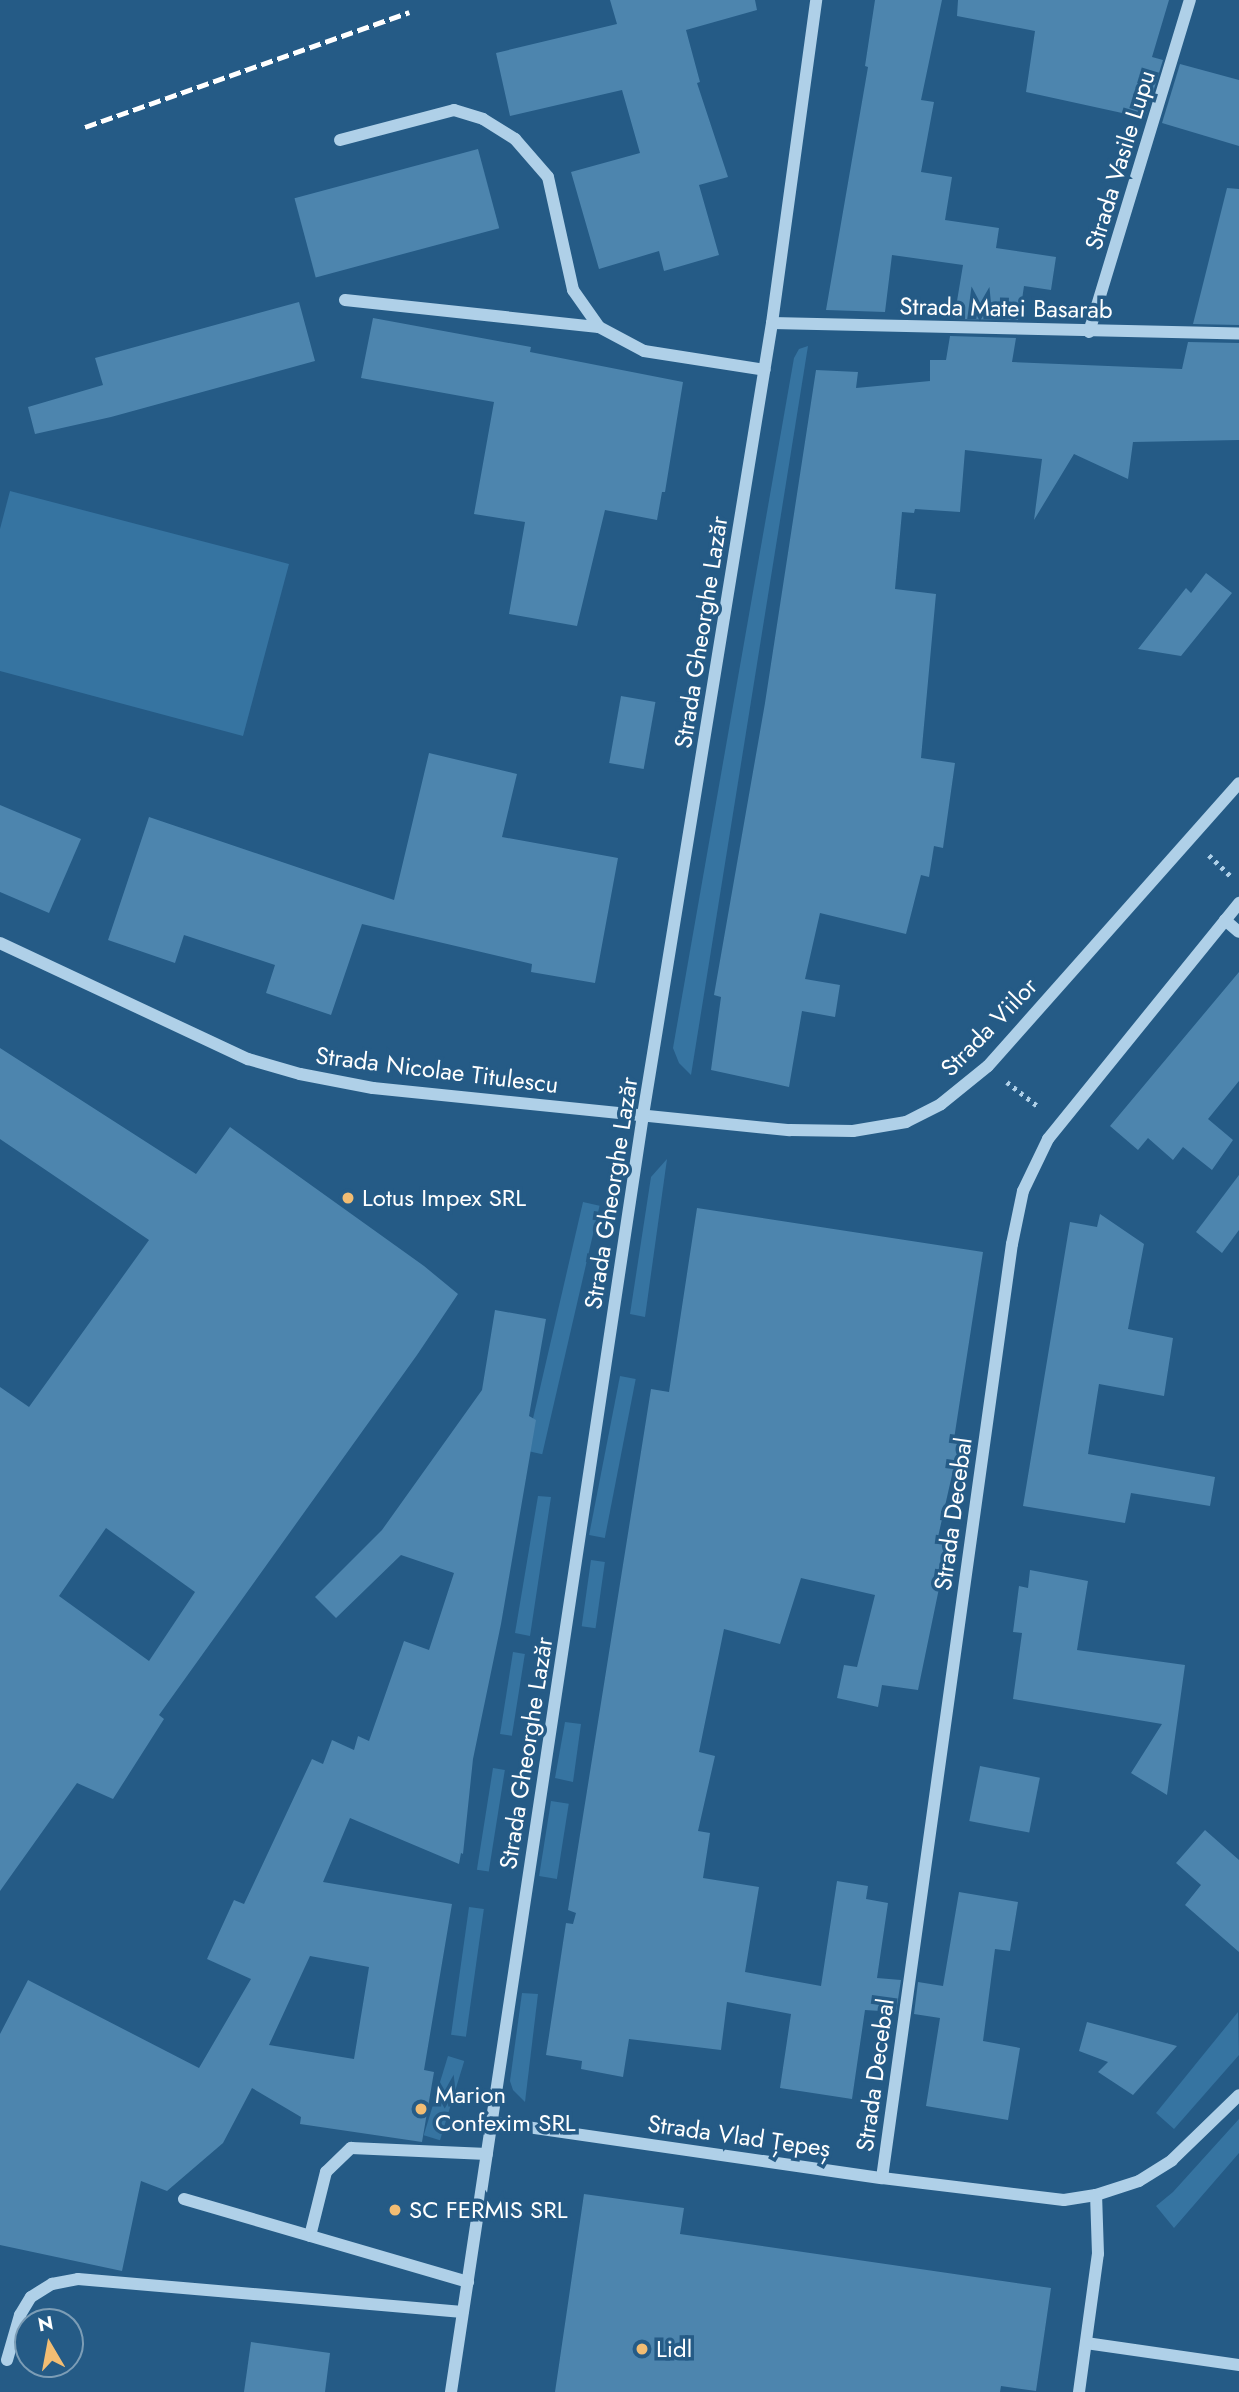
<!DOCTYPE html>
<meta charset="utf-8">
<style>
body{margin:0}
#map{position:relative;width:1239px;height:2392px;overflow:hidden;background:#255b86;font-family:Jost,sans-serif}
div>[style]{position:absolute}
.green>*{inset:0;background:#3674a1;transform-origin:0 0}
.building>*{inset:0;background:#4d85ae;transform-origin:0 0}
.path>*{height:4.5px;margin-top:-2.25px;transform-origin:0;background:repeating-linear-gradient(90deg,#afd0e8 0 3.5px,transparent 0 8.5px)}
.minor>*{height:12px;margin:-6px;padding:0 6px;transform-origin:6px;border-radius:6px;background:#afd0e8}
.rail>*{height:5px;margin-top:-2.5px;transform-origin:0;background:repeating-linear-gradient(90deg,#fff 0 12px,transparent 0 17px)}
.dots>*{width:19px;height:19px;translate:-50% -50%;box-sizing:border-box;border:4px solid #255b86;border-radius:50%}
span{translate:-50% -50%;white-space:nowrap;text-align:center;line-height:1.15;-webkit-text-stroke:7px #255b86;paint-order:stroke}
.street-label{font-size:24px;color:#fff}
.poi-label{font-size:24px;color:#fff}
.left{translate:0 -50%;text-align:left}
.north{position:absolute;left:14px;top:2308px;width:70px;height:70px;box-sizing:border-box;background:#255b86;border:2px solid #7c9db6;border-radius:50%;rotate:350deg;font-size:19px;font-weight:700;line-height:28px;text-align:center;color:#fff}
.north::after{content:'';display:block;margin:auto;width:24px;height:32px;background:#f2bd73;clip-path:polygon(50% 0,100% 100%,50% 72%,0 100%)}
</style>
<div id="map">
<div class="green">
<i style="clip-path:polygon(808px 346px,710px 957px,691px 1075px,679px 1063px,673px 1048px,794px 358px,799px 349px)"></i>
<i style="clip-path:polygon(10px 491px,289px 564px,243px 736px,0 671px,0 529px)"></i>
<i style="clip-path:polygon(667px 1159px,645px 1317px,630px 1314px,651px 1177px)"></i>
<i style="left:583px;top:1202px;width:17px;height:255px;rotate:13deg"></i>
<i style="left:620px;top:1376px;width:16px;height:162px;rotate:11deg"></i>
<i style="clip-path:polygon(538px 1496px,551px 1497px,530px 1636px,515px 1633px)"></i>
<i style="left:591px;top:1560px;width:14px;height:67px;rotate:8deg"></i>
<i style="left:513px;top:1652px;width:12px;height:83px;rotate:9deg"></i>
<i style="clip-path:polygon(565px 1722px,581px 1724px,573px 1782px,555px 1778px)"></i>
<i style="left:493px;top:1768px;width:12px;height:103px;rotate:9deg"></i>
<i style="left:551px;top:1801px;width:18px;height:76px;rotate:9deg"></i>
<i style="left:469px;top:1907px;width:15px;height:129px;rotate:8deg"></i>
<i style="clip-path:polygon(522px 1993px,538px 1994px,525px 2102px,513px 2090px,510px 2081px)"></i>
<i style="clip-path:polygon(1238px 2012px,1239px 2055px,1174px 2129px,1156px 2113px)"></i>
<i style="left:448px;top:2056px;width:17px;height:83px;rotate:17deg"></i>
<i style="clip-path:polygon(1239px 2119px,1239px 2153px,1174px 2228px,1156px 2206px,1173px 2192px)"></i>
</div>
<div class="building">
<i style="clip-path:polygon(610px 0,755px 0,757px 10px,686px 30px,700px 82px,697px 83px,728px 177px,699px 185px,719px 255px,664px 271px,659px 251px,599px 269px,571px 172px,640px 153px,622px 90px,510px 116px,496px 53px,617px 24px)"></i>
<i style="clip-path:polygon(875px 0,942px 0,921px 100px,934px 102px,921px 172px,952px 177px,945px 220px,999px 228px,996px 248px,1056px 257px,1051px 290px,1024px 286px,1019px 320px,954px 319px,963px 265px,892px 255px,885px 312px,826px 310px,868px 67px,865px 66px)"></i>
<i style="clip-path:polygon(958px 0,1169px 0,1152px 57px,1163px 60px,1145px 118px,1026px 92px,1035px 31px,957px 16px)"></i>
<i style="clip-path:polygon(1180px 64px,1239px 80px,1239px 146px,1162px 123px)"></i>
<i style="left:478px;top:149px;width:82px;height:190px;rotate:75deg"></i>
<i style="clip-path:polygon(1227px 188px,1239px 189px,1239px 325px,1193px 324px)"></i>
<i style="clip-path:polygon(299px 302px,315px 361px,111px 417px,35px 434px,28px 407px,103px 385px,95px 358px)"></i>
<i style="clip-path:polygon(373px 318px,531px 347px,530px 352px,683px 382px,665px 492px,662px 492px,657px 520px,605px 510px,577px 626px,509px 614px,525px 522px,474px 514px,494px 402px,361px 378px)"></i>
<i style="clip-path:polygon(950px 336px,1016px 338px,1012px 362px,1182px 369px,1188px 342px,1239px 343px,1239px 440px,1133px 442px,1128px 479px,1074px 454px,1034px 520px,1042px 459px,965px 450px,960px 512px,915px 509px,914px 513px,902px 512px,895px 589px,936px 594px,921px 758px,955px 763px,943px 848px,934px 846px,929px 877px,921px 875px,906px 934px,820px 913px,805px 979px,840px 985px,835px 1017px,802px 1011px,789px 1087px,711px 1070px,721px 997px,714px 995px,765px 703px,816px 370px,858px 372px,856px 388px,930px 381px,930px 360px,946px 360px)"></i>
<i style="clip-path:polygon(1206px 573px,1232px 593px,1181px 656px,1138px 649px,1186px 588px,1191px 593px)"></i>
<i style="left:621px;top:696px;width:35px;height:68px;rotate:10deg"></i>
<i style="clip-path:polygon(429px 753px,517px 774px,502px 837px,618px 858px,595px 983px,531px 972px,532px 964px,362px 924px,331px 1015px,266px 993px,275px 965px,184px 935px,175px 963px,108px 940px,149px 817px,394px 900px)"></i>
<i style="clip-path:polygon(0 805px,81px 839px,49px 913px,0 892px)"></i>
<i style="clip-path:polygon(1239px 972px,1239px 1081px,1208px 1119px,1233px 1140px,1212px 1170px,1183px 1147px,1173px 1160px,1148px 1138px,1138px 1150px,1110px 1126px)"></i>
<i style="clip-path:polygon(evenodd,0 1048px,196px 1174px,230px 1127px,424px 1266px,458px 1294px,417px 1355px,159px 1715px,164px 1719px,113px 1799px,77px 1783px,0 1891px,0 1387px,29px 1407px,149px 1240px,0 1139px,0 1048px,106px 1528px,195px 1592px,149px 1661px,59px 1596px,106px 1528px)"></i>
<i style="clip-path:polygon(1239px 1175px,1239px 1230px,1222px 1253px,1196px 1232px)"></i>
<i style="clip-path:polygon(697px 1208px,983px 1252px,954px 1439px,969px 1442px,961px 1477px,952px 1475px,938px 1537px,949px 1540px,918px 1690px,882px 1685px,878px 1707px,837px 1698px,844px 1665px,857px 1667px,875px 1595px,801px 1578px,780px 1644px,724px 1629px,699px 1752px,715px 1756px,698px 1831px,710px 1833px,703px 1878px,759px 1887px,745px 1972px,821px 1986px,837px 1881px,868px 1886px,866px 1899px,888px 1903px,877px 1978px,901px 1980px,896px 2012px,865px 2010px,852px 2099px,780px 2088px,791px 2014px,727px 2002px,721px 2050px,629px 2039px,623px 2077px,581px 2069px,582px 2061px,546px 2055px,566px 1923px,573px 1924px,576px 1913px,568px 1910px,651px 1389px,669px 1392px)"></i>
<i style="clip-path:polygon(1100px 1214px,1144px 1244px,1128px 1329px,1173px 1338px,1164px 1396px,1099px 1384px,1088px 1454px,1215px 1477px,1210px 1506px,1131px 1493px,1125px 1523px,1023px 1506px,1070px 1222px,1097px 1227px)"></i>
<i style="clip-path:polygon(evenodd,495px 1310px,546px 1319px,529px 1416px,536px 1420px,501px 1624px,473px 1759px,463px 1854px,461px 1853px,459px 1864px,350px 1818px,323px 1882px,452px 1904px,424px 2070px,434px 2072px,422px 2142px,300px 2124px,301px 2117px,252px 2088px,223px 2143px,167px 2191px,141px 2181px,122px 2271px,0 2245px,0 2034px,28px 1980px,199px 2068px,251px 1979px,207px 1959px,234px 1900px,244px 1904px,312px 1759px,323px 1764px,332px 1740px,354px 1750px,358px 1736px,369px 1741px,404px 1641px,429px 1650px,454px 1573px,401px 1555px,336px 1618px,315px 1597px,382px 1530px,482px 1390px,495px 1310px,310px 1956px,369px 1967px,354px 2059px,269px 2045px,310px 1956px)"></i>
<i style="clip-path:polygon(1030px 1570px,1088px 1581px,1077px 1650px,1185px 1665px,1167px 1795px,1131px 1773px,1162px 1724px,1013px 1699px,1022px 1633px,1013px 1632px,1019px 1586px,1028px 1588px)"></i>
<i style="left:980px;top:1766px;width:61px;height:56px;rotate:11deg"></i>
<i style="clip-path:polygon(1205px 1830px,1239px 1860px,1239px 1952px,1185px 1905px,1201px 1885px,1176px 1863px)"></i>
<i style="clip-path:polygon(959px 1892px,1018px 1902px,1010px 1951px,995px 1949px,983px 2041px,1020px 2048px,1008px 2120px,926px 2106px,940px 2018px,914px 2014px,918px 1982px,943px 1986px)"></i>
<i style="clip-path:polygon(1087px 2022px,1177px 2046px,1133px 2095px,1098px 2072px,1108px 2062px,1079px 2051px)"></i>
<i style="clip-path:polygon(584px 2194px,684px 2208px,680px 2234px,1051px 2288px,1036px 2391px,1001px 2386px,1000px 2392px,555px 2392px)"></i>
<i style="clip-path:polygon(251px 2342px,330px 2353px,325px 2392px,244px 2392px)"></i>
</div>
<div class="path">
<i style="left:1209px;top:855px;width:33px;rotate:44deg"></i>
<i style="left:1007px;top:1082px;width:41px;rotate:38deg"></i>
</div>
<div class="minor">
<i style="left:340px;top:140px;width:118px;rotate:-14.7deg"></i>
<i style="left:454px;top:110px;width:30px;rotate:17deg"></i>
<i style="left:483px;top:119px;width:38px;rotate:32deg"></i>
<i style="left:515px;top:139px;width:50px;rotate:49deg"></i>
<i style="left:548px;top:177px;width:116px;rotate:77.5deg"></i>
<i style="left:573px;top:290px;width:45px;rotate:54.9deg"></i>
<i style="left:599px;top:327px;width:51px;rotate:28.1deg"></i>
<i style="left:644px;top:351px;width:122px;rotate:8.9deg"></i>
<i style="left:345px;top:300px;width:255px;rotate:6.1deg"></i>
<i style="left:772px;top:323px;width:467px;rotate:1.3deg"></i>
<i style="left:1089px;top:332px;width:347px;rotate:-73.1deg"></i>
<i style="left:1225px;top:920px;width:18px;rotate:41deg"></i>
<i style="left:0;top:943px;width:274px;rotate:25.1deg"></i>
<i style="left:248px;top:1059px;width:54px;rotate:16.1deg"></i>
<i style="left:300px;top:1074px;width:74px;rotate:10.9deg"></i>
<i style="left:373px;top:1088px;width:419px;rotate:5.8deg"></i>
<i style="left:790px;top:1130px;width:63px;rotate:0.9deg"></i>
<i style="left:853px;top:1131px;width:54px;rotate:-9.6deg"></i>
<i style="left:906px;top:1122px;width:39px;rotate:-27deg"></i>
<i style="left:941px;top:1104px;width:60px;rotate:-39deg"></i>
<i style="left:988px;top:1066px;width:378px;rotate:-48.4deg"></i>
<i style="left:492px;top:2122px;width:394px;rotate:8.2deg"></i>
<i style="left:882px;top:2178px;width:183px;rotate:6.9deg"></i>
<i style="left:1064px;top:2200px;width:32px;rotate:-9deg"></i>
<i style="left:1096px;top:2195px;width:45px;rotate:-18deg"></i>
<i style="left:1139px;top:2181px;width:39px;rotate:-32deg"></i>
<i style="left:1172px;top:2160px;width:93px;rotate:-44.1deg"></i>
<i style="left:882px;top:2178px;width:943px;rotate:-82.08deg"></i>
<i style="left:1012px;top:1244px;width:54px;rotate:-78.3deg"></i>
<i style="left:1023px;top:1191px;width:58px;rotate:-64.3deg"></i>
<i style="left:1048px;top:1139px;width:304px;rotate:-51deg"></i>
<i style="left:184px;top:2199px;width:296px;rotate:16.3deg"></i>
<i style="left:310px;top:2236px;width:66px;rotate:-76deg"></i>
<i style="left:326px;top:2172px;width:35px;rotate:-44deg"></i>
<i style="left:351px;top:2148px;width:136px;rotate:2.5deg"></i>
<i style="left:1086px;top:2343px;width:155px;rotate:8.2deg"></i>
<i style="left:7px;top:2360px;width:47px;rotate:-73.9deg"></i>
<i style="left:20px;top:2315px;width:21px;rotate:-59deg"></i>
<i style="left:31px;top:2297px;width:25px;rotate:-32deg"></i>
<i style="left:52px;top:2284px;width:26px;rotate:-11deg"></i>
<i style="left:78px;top:2279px;width:386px;rotate:4.9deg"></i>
<i style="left:451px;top:2392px;width:1291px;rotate:-81.45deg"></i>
<i style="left:643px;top:1115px;width:802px;rotate:-80.75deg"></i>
<i style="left:772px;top:323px;width:326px;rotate:-82.2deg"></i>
<i style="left:1079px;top:2392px;width:139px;rotate:-82.2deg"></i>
<i style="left:1098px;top:2254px;width:59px;rotate:-91.9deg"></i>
</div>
<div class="rail">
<i style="left:85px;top:127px;width:344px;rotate:-19.5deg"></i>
</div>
<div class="dots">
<i style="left:348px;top:1198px;background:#f2bd73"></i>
<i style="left:421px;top:2109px;background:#f2bd73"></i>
<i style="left:395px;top:2210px;background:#f2bd73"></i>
<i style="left:642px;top:2349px;background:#f2bd73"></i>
</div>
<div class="street-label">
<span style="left:1120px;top:160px;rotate:-73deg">Strada Vasile Lupu</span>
<span style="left:1006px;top:308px;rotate:1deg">Strada Matei Basarab</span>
<span style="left:701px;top:632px;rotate:-81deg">Strada Gheorghe Lazăr</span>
<span style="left:989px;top:1027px;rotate:-46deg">Strada Viilor</span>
<span style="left:437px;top:1070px;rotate:7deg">Strada Nicolae Titulescu</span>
<span style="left:611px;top:1193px;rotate:-81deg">Strada Gheorghe Lazăr</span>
<span style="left:953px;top:1514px;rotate:-82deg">Strada Decebal</span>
<span style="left:526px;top:1753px;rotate:-81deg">Strada Gheorghe Lazăr</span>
<span style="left:875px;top:2075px;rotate:-82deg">Strada Decebal</span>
<span style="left:739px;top:2136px;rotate:8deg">Strada Vlad Țepeș</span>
</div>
<div class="poi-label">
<span class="left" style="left:362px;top:1198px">Lotus Impex SRL</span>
<span class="left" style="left:435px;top:2109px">Marion<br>Confexim SRL</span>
<span class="left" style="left:409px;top:2210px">SC FERMIS SRL</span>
<span class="left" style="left:656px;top:2349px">Lidl</span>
</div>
<div class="north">N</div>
</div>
